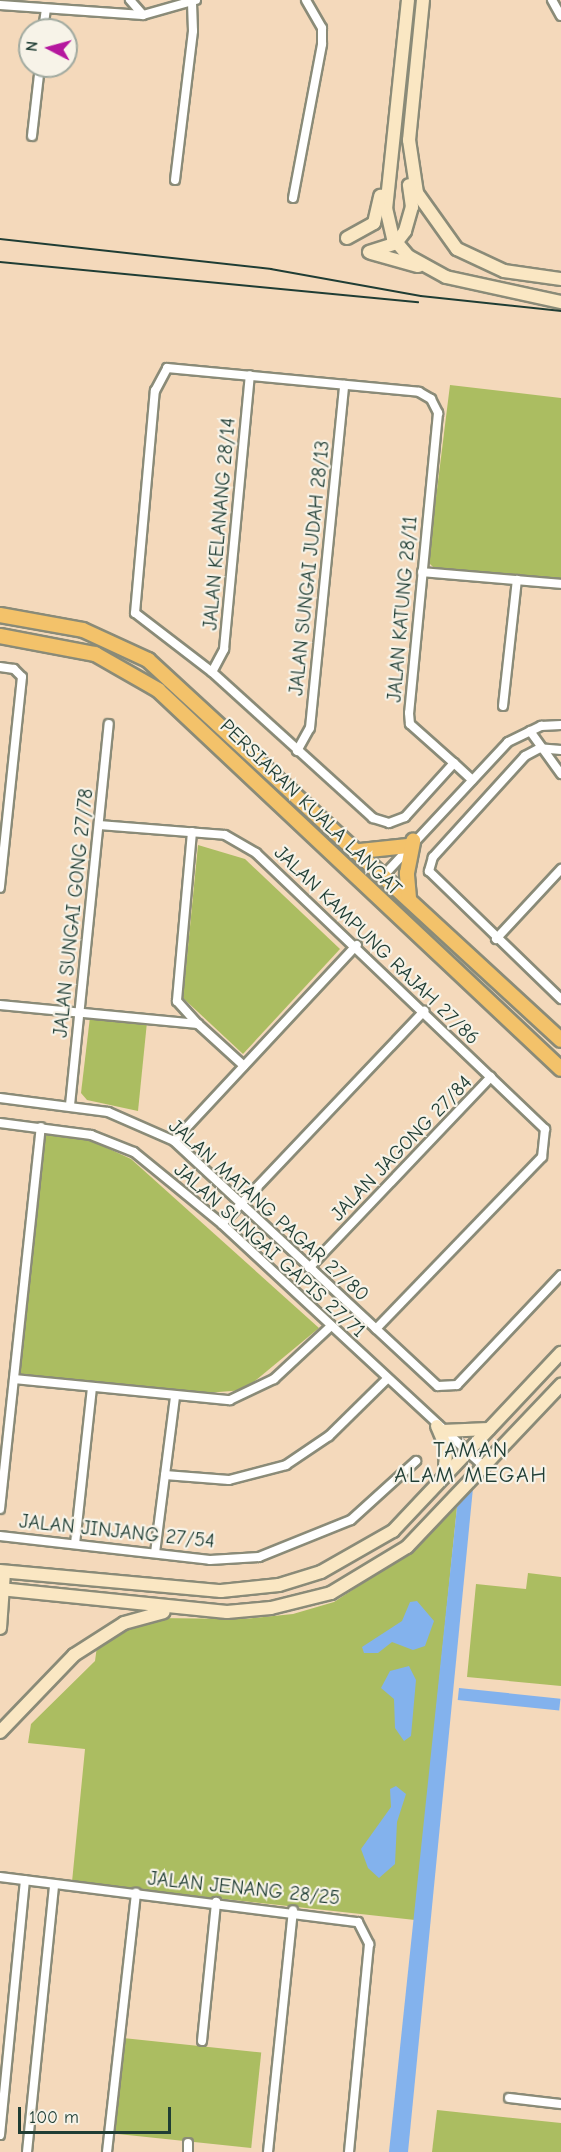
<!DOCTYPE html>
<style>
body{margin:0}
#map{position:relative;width:561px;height:2152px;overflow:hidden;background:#f4d9bb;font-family:"Comic Neue",sans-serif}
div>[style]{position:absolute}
.green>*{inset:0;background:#abbd61;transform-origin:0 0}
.water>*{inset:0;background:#83b2ed;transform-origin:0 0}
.roads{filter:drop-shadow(2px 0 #8a8b78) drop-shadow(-2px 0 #8a8b78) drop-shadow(0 2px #8a8b78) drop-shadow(0 -2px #8a8b78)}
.minor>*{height:8px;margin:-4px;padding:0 4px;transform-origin:4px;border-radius:4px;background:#fff}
.secondary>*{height:12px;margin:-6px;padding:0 6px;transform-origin:6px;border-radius:6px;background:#fae7c3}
.primary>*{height:14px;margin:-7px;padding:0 7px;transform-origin:7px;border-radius:7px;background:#f3c26a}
.tram>*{height:1.5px;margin:-0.75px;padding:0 0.75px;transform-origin:0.75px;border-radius:0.75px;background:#1f3d34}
span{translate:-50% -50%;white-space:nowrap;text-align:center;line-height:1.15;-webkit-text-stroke:4.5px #f7f3e8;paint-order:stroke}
.street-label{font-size:20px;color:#1f3d34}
.quarter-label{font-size:22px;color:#1f3d34;letter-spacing:1.5px}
.north{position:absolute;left:18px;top:18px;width:60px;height:60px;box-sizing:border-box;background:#f7f3e8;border:2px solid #a1aaa0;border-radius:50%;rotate:276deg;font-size:16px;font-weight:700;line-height:24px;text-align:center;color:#1f3d34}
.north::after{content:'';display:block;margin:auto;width:21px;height:27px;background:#b5179e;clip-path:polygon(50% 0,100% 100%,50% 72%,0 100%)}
.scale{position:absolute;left:18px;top:2107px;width:153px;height:27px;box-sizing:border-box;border:3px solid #1f3d34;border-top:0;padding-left:8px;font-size:18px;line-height:21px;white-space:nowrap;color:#1f3d34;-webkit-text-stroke:4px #f7f3e8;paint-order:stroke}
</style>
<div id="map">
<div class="green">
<i style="clip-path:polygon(450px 385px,561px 398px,561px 580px,434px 568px,428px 562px)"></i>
<i style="clip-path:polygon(198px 845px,245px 859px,340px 949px,243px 1054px,183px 998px)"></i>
<i style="clip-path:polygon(90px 1017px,147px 1022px,138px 1111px,87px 1100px,81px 1093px)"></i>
<i style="clip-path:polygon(44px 1134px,90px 1140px,131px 1159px,319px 1328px,244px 1390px,206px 1393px,20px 1375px)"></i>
<i style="clip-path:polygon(457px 1507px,415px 1920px,72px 1882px,85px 1749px,28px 1743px,31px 1724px,95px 1661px,97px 1646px,125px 1628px,155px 1618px,244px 1619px,293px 1614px,334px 1602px,412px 1551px)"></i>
<i style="clip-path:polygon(528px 1573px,561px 1577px,561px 1686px,467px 1677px,476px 1584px,526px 1589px)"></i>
<i style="left:123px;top:2038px;width:139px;height:96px;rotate:6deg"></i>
<i style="clip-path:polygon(437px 2110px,561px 2123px,561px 2152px,432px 2152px)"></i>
</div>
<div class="water">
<i style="clip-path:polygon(473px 1488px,408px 2152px,389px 2152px,457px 1507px)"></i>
<i style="clip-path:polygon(417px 1601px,434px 1621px,425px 1646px,413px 1650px,392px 1642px,378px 1653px,364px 1653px,362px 1647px,402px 1621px,410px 1602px)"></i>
<i style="clip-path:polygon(409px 1666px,416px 1680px,411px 1736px,404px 1741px,395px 1728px,394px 1699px,381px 1688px,390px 1671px)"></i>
<i style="left:459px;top:1688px;width:102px;height:12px;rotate:6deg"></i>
<i style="clip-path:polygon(396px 1786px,406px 1794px,397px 1822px,395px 1864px,379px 1878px,368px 1868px,361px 1849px,391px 1807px,390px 1789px)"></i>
</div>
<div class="roads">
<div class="minor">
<i style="left:130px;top:0;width:20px;rotate:49deg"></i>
<i style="left:552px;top:0;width:18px;rotate:61deg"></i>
<i style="left:0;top:5px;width:143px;rotate:4deg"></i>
<i style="left:143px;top:15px;width:55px;rotate:-15.8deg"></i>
<i style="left:43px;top:30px;width:21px;rotate:-82deg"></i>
<i style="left:32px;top:136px;width:70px;rotate:-83.5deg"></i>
<i style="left:175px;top:180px;width:150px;rotate:-83.1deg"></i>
<i style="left:193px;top:31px;width:28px;rotate:-92deg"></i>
<i style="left:293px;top:198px;width:157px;rotate:-79.3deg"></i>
<i style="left:322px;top:44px;width:16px;rotate:-90deg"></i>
<i style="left:322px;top:28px;width:32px;rotate:-120deg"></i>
<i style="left:422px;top:572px;width:140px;rotate:4.9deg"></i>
<i style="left:0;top:667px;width:14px;rotate:8deg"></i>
<i style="left:14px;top:669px;width:11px;rotate:45deg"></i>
<i style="left:22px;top:677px;width:212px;rotate:96deg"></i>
<i style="left:212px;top:672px;width:26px;rotate:-62deg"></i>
<i style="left:224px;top:649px;width:275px;rotate:-84.6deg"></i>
<i style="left:503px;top:706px;width:127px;rotate:-83.7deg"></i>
<i style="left:530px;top:731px;width:53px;rotate:54.2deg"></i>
<i style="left:561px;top:750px;width:21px;rotate:-175deg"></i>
<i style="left:540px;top:748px;width:17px;rotate:152deg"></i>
<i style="left:525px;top:756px;width:137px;rotate:132.3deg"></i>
<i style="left:433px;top:857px;width:15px;rotate:106deg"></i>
<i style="left:429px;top:871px;width:184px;rotate:44.1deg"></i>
<i style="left:297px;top:751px;width:26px;rotate:-61deg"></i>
<i style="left:310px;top:728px;width:345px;rotate:-84.3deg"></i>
<i style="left:454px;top:763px;width:73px;rotate:132.2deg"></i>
<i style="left:405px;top:817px;width:17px;rotate:159deg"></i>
<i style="left:389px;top:823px;width:17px;rotate:-163deg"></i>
<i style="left:373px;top:818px;width:217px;rotate:-137.8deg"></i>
<i style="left:212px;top:672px;width:97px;rotate:-142.5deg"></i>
<i style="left:135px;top:613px;width:223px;rotate:-84.9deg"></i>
<i style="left:155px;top:391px;width:26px;rotate:-62deg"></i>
<i style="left:167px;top:368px;width:253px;rotate:5.4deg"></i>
<i style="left:419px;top:392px;width:14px;rotate:30deg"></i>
<i style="left:431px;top:399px;width:16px;rotate:63deg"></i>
<i style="left:438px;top:413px;width:301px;rotate:95.5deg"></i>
<i style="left:409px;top:713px;width:11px;rotate:85deg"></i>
<i style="left:410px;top:724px;width:59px;rotate:41.6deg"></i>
<i style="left:454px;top:763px;width:25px;rotate:43deg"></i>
<i style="left:99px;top:825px;width:126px;rotate:4.5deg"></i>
<i style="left:225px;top:835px;width:36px;rotate:30deg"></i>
<i style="left:256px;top:853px;width:400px;rotate:43.7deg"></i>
<i style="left:545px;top:1129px;width:28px;rotate:96deg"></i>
<i style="left:542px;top:1157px;width:239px;rotate:134deg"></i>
<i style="left:192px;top:832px;width:170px;rotate:95.1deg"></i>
<i style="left:177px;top:1001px;width:31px;rotate:48deg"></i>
<i style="left:385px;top:874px;width:180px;rotate:-47deg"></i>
<i style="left:508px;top:742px;width:37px;rotate:-26deg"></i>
<i style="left:541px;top:726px;width:20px;rotate:-3deg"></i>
<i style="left:496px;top:939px;width:96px;rotate:-47.1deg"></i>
<i style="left:0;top:1005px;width:199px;rotate:5.5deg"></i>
<i style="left:198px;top:1024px;width:62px;rotate:42.4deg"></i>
<i style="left:0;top:1098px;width:109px;rotate:7.4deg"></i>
<i style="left:108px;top:1112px;width:72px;rotate:23.7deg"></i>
<i style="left:174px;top:1141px;width:360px;rotate:42.9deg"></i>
<i style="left:438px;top:1386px;width:19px;rotate:-3deg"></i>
<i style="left:457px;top:1385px;width:151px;rotate:-46.6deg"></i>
<i style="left:70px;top:1105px;width:383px;rotate:-84.2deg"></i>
<i style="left:0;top:1123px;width:92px;rotate:7.5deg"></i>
<i style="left:91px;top:1135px;width:46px;rotate:21.6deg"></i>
<i style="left:134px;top:1152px;width:114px;rotate:39.3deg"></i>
<i style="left:222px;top:1224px;width:357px;rotate:42.8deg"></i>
<i style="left:174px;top:1141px;width:268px;rotate:-47deg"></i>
<i style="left:222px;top:1224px;width:294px;rotate:-46.5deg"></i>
<i style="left:309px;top:1268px;width:264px;rotate:-46.4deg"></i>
<i style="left:14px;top:1379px;width:217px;rotate:5.6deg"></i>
<i style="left:230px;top:1400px;width:49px;rotate:-25.5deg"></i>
<i style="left:274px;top:1379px;width:78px;rotate:-42.9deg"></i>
<i style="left:165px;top:1475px;width:64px;rotate:4.5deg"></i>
<i style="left:229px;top:1480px;width:59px;rotate:-14.7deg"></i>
<i style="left:286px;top:1465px;width:52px;rotate:-34deg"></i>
<i style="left:329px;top:1436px;width:81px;rotate:-44.5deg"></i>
<i style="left:0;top:1509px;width:384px;rotate:-83.9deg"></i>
<i style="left:0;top:1536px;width:211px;rotate:6.5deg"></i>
<i style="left:210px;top:1560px;width:49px;rotate:-3.5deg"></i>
<i style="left:259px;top:1557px;width:99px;rotate:-21.9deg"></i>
<i style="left:351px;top:1520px;width:88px;rotate:-42.2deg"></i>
<i style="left:75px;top:1544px;width:157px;rotate:-83.8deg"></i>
<i style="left:155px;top:1553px;width:158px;rotate:-82.7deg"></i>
<i style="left:0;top:1877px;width:361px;rotate:7.2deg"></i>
<i style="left:358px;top:1922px;width:25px;rotate:63deg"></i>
<i style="left:369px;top:1944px;width:209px;rotate:95.5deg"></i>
<i style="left:202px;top:2041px;width:140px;rotate:-84.2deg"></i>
<i style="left:509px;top:2098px;width:52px;rotate:6.6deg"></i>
<i style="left:0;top:2135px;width:256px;rotate:-84.4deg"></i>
<i style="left:27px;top:2152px;width:269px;rotate:-84.2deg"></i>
<i style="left:107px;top:2152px;width:261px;rotate:-83.6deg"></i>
<i style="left:188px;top:2152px;width:9px;rotate:-90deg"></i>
<i style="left:268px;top:2152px;width:243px;rotate:-84.1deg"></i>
</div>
<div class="secondary">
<i style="left:408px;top:0;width:209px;rotate:96deg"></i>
<i style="left:386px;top:208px;width:31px;rotate:77deg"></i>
<i style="left:393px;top:238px;width:23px;rotate:50deg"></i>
<i style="left:408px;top:256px;width:43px;rotate:28.9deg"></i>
<i style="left:446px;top:277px;width:118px;rotate:12.3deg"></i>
<i style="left:423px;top:0;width:141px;rotate:95.7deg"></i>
<i style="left:409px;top:140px;width:54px;rotate:81.4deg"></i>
<i style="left:417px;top:193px;width:69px;rotate:54.5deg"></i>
<i style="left:457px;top:249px;width:52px;rotate:25.1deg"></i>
<i style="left:504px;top:271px;width:58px;rotate:8deg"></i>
<i style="left:347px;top:238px;width:31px;rotate:-29deg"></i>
<i style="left:374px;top:223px;width:28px;rotate:-77deg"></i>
<i style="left:369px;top:252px;width:28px;rotate:-18deg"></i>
<i style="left:396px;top:243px;width:15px;rotate:-53deg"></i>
<i style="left:405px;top:231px;width:25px;rotate:-74deg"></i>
<i style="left:412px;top:207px;width:22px;rotate:-98deg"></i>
<i style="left:371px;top:253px;width:49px;rotate:15.5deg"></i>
<i style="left:437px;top:1426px;width:23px;rotate:67deg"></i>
<i style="left:446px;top:1447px;width:29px;rotate:92deg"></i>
<i style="left:442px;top:1431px;width:47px;rotate:-2.4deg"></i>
<i style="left:0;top:1571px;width:222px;rotate:5.2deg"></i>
<i style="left:221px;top:1591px;width:58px;rotate:-5.9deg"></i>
<i style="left:279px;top:1585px;width:44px;rotate:-17.2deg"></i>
<i style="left:321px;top:1572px;width:83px;rotate:-29.7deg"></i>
<i style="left:393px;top:1531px;width:245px;rotate:-46.7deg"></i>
<i style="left:0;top:1589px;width:228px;rotate:5.8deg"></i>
<i style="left:227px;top:1612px;width:44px;rotate:-5.2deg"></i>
<i style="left:271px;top:1608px;width:62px;rotate:-14deg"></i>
<i style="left:331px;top:1593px;width:89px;rotate:-31.2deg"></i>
<i style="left:407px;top:1547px;width:224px;rotate:-46.5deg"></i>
<i style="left:0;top:1628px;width:56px;rotate:-85.9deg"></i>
<i style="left:0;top:1732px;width:107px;rotate:-46.1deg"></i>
<i style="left:74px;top:1655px;width:59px;rotate:-32.6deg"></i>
<i style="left:124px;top:1623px;width:41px;rotate:-15.4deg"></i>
</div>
<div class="primary">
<i style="left:0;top:615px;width:84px;rotate:10.2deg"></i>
<i style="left:83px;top:630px;width:72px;rotate:24.8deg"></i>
<i style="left:148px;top:660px;width:561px;rotate:42.62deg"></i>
<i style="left:0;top:636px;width:97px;rotate:10.7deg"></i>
<i style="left:95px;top:654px;width:73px;rotate:29.7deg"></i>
<i style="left:158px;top:690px;width:553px;rotate:43.24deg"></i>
<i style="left:360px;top:851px;width:48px;rotate:-5.9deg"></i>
<i style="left:409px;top:898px;width:25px;rotate:-95deg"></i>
<i style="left:407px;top:873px;width:33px;rotate:-79deg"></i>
</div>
</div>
<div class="tram">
<i style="left:0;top:239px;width:273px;rotate:6.3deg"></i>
<i style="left:271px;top:269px;width:152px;rotate:10.2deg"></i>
<i style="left:421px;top:296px;width:141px;rotate:6.1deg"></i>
<i style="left:0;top:262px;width:420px;rotate:5.5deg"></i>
</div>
<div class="street-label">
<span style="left:219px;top:524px;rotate:-85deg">JALAN KELANANG 28/14</span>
<span style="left:309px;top:568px;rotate:-84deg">JALAN SUNGAI JUDAH 28/13</span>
<span style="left:402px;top:609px;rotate:-85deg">JALAN KATUNG 28/11</span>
<span style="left:311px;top:807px;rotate:44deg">PERSIARAN KUALA LANGAT</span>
<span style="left:73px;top:913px;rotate:-84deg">JALAN SUNGAI GONG 27/78</span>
<span style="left:377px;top:945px;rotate:44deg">JALAN KAMPUNG RAJAH 27/86</span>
<span style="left:401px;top:1148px;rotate:-46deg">JALAN JAGONG 27/84</span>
<span style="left:269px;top:1210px;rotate:42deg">JALAN MATANG PAGAR 27/80</span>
<span style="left:270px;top:1250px;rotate:42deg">JALAN SUNGAI GAPIS 27/71</span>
<span style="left:117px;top:1531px;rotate:6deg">JALAN JINJANG 27/54</span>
<span style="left:244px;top:1888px;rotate:6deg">JALAN JENANG 28/25</span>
</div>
<div class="quarter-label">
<span style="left:471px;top:1463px">TAMAN<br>ALAM MEGAH</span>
</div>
<div class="north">N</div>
<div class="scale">100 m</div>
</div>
